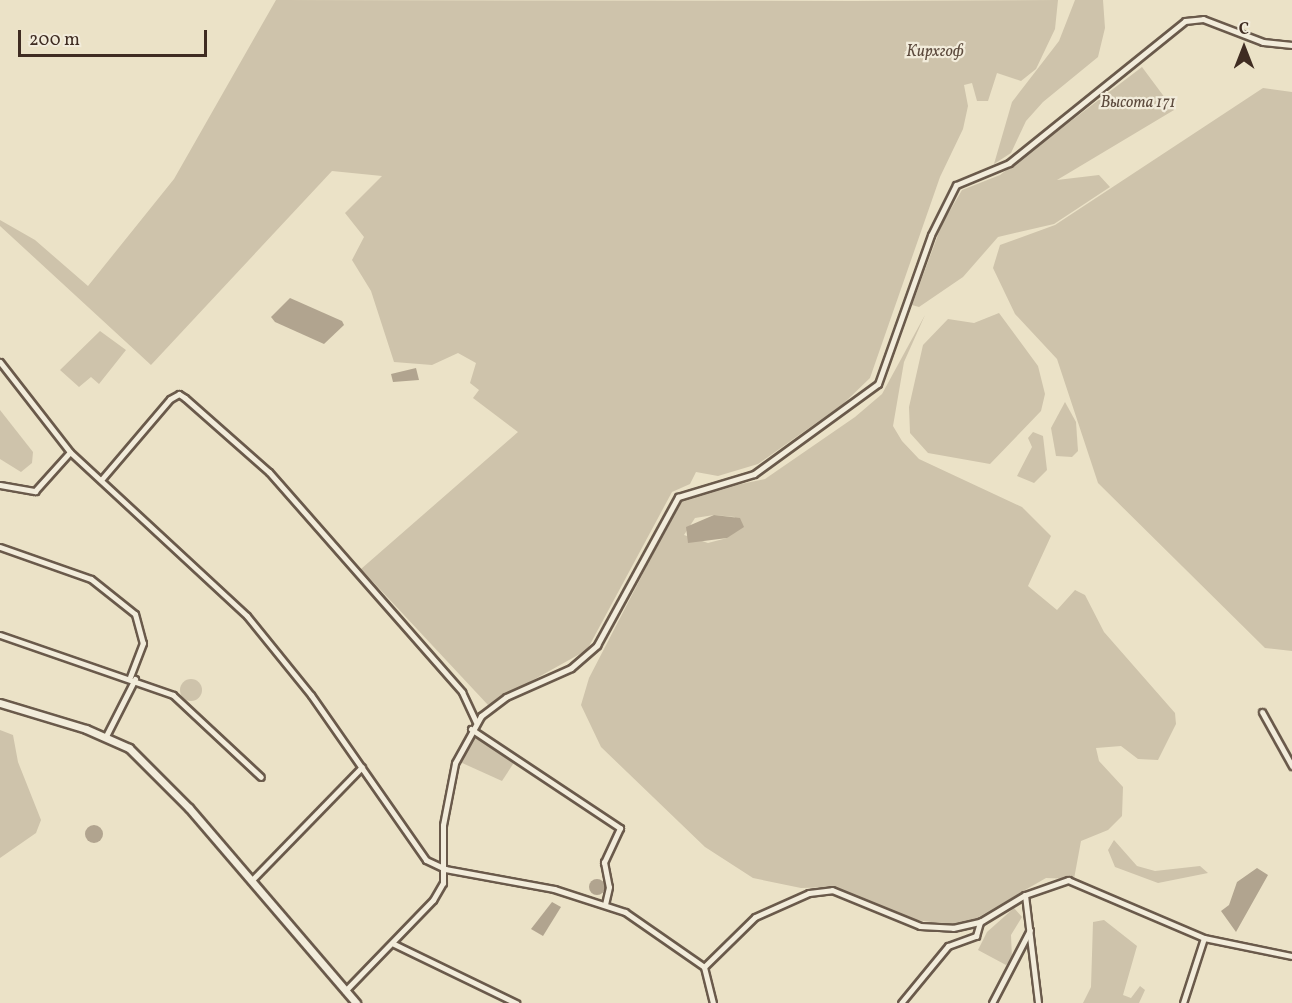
<!DOCTYPE html>
<meta charset="utf-8">
<style>
body{margin:0}
#map{position:relative;width:1292px;height:1003px;overflow:hidden;background:#ebe2c7;font-family:Vollkorn,serif}
div>[style]{position:absolute}
.green>*{inset:0;background:#cec3ab}
.round{border-radius:50%}
.water>*{inset:0;background:#b1a48f}
.roads{filter:drop-shadow(2px 0 #6a5a4b) drop-shadow(-2px 0 #6a5a4b) drop-shadow(0 2px #6a5a4b) drop-shadow(0 -2px #6a5a4b)}
.minor>*{height:5px;margin:-2.5px;padding:0 2.5px;transform-origin:2.5px;border-radius:2.5px;background:#f2ecdb}
.tertiary>*{height:7px;margin:-3.5px;padding:0 3.5px;transform-origin:3.5px;border-radius:3.5px;background:#f2ecdb}
span{translate:-50% -50%;white-space:nowrap;text-align:center;line-height:1.15;-webkit-text-stroke:4.5px #f2ecdb;paint-order:stroke}
.park-label{font-size:16px;color:#5c4a3d;font-style:italic}
.north{position:absolute;left:1214px;top:18px;width:60px;height:60px;-webkit-text-stroke:4px #f2ecdb;paint-order:stroke;rotate:0deg;font-size:16px;font-weight:700;line-height:24px;text-align:center;color:#3f2c22}
.north::after{content:'';display:block;margin:auto;width:21px;height:27px;background:#3f2c22;clip-path:polygon(50% 0,100% 100%,50% 72%,0 100%)}
.scale{position:absolute;left:18px;top:30px;width:189px;height:27px;box-sizing:border-box;border:3px solid #3f2c22;border-top:0;padding-left:8px;font-size:18px;line-height:21px;white-space:nowrap;color:#3f2c22;-webkit-text-stroke:4px #f2ecdb;paint-order:stroke}
</style>
<div id="map">
<div class="green">
<i style="clip-path:polygon(276px 0,853px 1px,1058px 0,1055px 29px,1036px 69px,1021px 81px,997px 73px,988px 101px,977px 101px,972px 83px,964px 85px,968px 106px,963px 129px,940px 177px,870px 378px,843px 404px,758px 464px,718px 476px,696px 472px,690px 484px,672px 492px,587px 650px,488px 705px,361px 569px,518px 432px,473px 398px,479px 390px,470px 383px,476px 363px,458px 353px,432px 365px,394px 362px,371px 291px,352px 260px,364px 237px,345px 213px,382px 176px,332px 171px,151px 365px,0 226px,0 220px,35px 240px,88px 286px,174px 179px)"></i>
<i style="clip-path:polygon(1075px 0,1103px 0,1105px 28px,1098px 57px,1043px 102px,1026px 121px,1011px 153px,994px 164px,1012px 102px,1059px 41px)"></i>
<i style="clip-path:polygon(1142px 67px,1174px 110px,1057px 180px,1099px 175px,1110px 187px,1054px 224px,998px 237px,963px 277px,919px 307px,912px 305px,942px 224px,962px 190px,1000px 175px)"></i>
<i style="clip-path:polygon(1263px 88px,1292px 92px,1292px 651px,1265px 648px,1098px 483px,1057px 359px,1015px 314px,993px 268px,1000px 245px,1055px 225px)"></i>
<i style="clip-path:polygon(999px 313px,1038px 366px,1045px 394px,1041px 411px,990px 464px,928px 453px,910px 433px,909px 407px,923px 345px,948px 319px,974px 323px)"></i>
<i style="clip-path:polygon(evenodd,925px 315px,904px 362px,893px 426px,902px 441px,919px 459px,1022px 507px,1051px 536px,1028px 586px,1057px 610px,1075px 590px,1085px 595px,1104px 632px,1175px 713px,1176px 724px,1158px 760px,1138px 759px,1121px 746px,1096px 748px,1099px 761px,1123px 787px,1122px 816px,1108px 830px,1081px 841px,1074px 879px,1046px 878px,970px 922px,948px 924px,915px 920px,835px 887px,801px 888px,753px 878px,705px 847px,601px 747px,581px 705px,589px 678px,679px 504px,693px 494px,765px 479px,855px 417px,882px 394px,925px 315px,714px 515px,735px 517px,727px 538px,708px 543px,684px 535px,695px 518px,714px 515px)"></i>
<i style="clip-path:polygon(100px 331px,126px 350px,99px 384px,91px 377px,79px 387px,60px 370px)"></i>
<i style="clip-path:polygon(1065px 402px,1076px 422px,1078px 451px,1072px 457px,1056px 456px,1051px 428px)"></i>
<i style="clip-path:polygon(0 410px,33px 452px,32px 463px,21px 472px,0 459px)"></i>
<i style="clip-path:polygon(1033px 432px,1043px 436px,1047px 470px,1034px 483px,1017px 476px,1032px 447px,1028px 438px)"></i>
<i class="round" style="left:180px;top:679px;width:22px;height:22px"></i>
<i style="clip-path:polygon(0 730px,13px 735px,18px 762px,41px 820px,36px 833px,0 858px)"></i>
<i style="clip-path:polygon(472px 736px,515px 761px,502px 781px,460px 762px)"></i>
<i style="clip-path:polygon(1114px 840px,1137px 866px,1155px 871px,1200px 866px,1208px 873px,1158px 883px,1115px 867px,1108px 850px)"></i>
<i style="clip-path:polygon(1014px 908px,1022px 917px,1011px 935px,1012px 959px,1006px 965px,978px 950px,987px 932px)"></i>
<i style="clip-path:polygon(1104px 920px,1137px 946px,1123px 995px,1131px 998px,1140px 986px,1145px 990px,1139px 1003px,1083px 1003px,1091px 987px,1093px 922px)"></i>
</div>
<div class="water">
<i style="clip-path:polygon(290px 298px,342px 321px,344px 325px,324px 344px,275px 322px,271px 317px)"></i>
<i style="clip-path:polygon(416px 368px,419px 380px,393px 382px,391px 374px)"></i>
<i style="clip-path:polygon(714px 515px,740px 518px,744px 527px,727px 538px,688px 543px,686px 527px)"></i>
<i class="round" style="left:85px;top:825px;width:18px;height:18px"></i>
<i style="clip-path:polygon(1257px 868px,1268px 875px,1236px 932px,1221px 911px,1229px 905px,1237px 882px)"></i>
<i class="round" style="left:589px;top:879px;width:16px;height:16px"></i>
<i style="clip-path:polygon(552px 902px,561px 907px,543px 936px,531px 929px)"></i>
</div>
<div class="roads">
<div class="minor">
<i style="left:0;top:362px;width:114px;rotate:52.1deg"></i>
<i style="left:70px;top:452px;width:241px;rotate:42.8deg"></i>
<i style="left:247px;top:616px;width:102px;rotate:51deg"></i>
<i style="left:311px;top:695px;width:201px;rotate:55.1deg"></i>
<i style="left:426px;top:860px;width:21px;rotate:25deg"></i>
<i style="left:445px;top:869px;width:111px;rotate:10.4deg"></i>
<i style="left:554px;top:889px;width:75px;rotate:17.9deg"></i>
<i style="left:625px;top:912px;width:96px;rotate:34.8deg"></i>
<i style="left:704px;top:967px;width:37px;rotate:76deg"></i>
<i style="left:101px;top:480px;width:106px;rotate:-49.6deg"></i>
<i style="left:170px;top:399px;width:10px;rotate:-29deg"></i>
<i style="left:179px;top:394px;width:7px;rotate:34deg"></i>
<i style="left:185px;top:398px;width:112px;rotate:41.4deg"></i>
<i style="left:269px;top:472px;width:293px;rotate:48.7deg"></i>
<i style="left:462px;top:692px;width:33px;rotate:65deg"></i>
<i style="left:0;top:485px;width:36px;rotate:10deg"></i>
<i style="left:35px;top:491px;width:52px;rotate:-48.1deg"></i>
<i style="left:0;top:547px;width:96px;rotate:19.4deg"></i>
<i style="left:91px;top:579px;width:56px;rotate:38.5deg"></i>
<i style="left:135px;top:614px;width:30px;rotate:75deg"></i>
<i style="left:143px;top:643px;width:36px;rotate:111deg"></i>
<i style="left:0;top:635px;width:183px;rotate:19.1deg"></i>
<i style="left:173px;top:695px;width:120px;rotate:43deg"></i>
<i style="left:1262px;top:712px;width:62px;rotate:60.9deg"></i>
<i style="left:471px;top:729px;width:179px;rotate:33.6deg"></i>
<i style="left:620px;top:828px;width:38px;rotate:115deg"></i>
<i style="left:604px;top:862px;width:25px;rotate:79deg"></i>
<i style="left:609px;top:887px;width:17px;rotate:103deg"></i>
<i style="left:106px;top:736px;width:64px;rotate:-63deg"></i>
<i style="left:251px;top:881px;width:159px;rotate:-45.8deg"></i>
<i style="left:1025px;top:895px;width:109px;rotate:83.1deg"></i>
<i style="left:394px;top:944px;width:136px;rotate:25.8deg"></i>
<i style="left:704px;top:967px;width:71px;rotate:-44.4deg"></i>
<i style="left:755px;top:917px;width:59px;rotate:-24deg"></i>
<i style="left:809px;top:893px;width:23px;rotate:-7deg"></i>
<i style="left:832px;top:890px;width:95px;rotate:22.2deg"></i>
<i style="left:920px;top:926px;width:33px;rotate:3deg"></i>
<i style="left:953px;top:928px;width:28px;rotate:-13deg"></i>
<i style="left:980px;top:922px;width:52px;rotate:-31deg"></i>
<i style="left:1025px;top:895px;width:46px;rotate:-19.2deg"></i>
<i style="left:1068px;top:880px;width:148px;rotate:23.1deg"></i>
<i style="left:1204px;top:938px;width:90px;rotate:11.6deg"></i>
<i style="left:345px;top:991px;width:127px;rotate:-46deg"></i>
<i style="left:433px;top:900px;width:20px;rotate:-60deg"></i>
<i style="left:443px;top:883px;width:58px;rotate:-90deg"></i>
<i style="left:443px;top:825px;width:63px;rotate:-79deg"></i>
<i style="left:455px;top:763px;width:54px;rotate:-61deg"></i>
<i style="left:481px;top:716px;width:31px;rotate:-37deg"></i>
<i style="left:506px;top:697px;width:71px;rotate:-24deg"></i>
<i style="left:571px;top:668px;width:35px;rotate:-41deg"></i>
<i style="left:597px;top:645px;width:169px;rotate:-61.3deg"></i>
<i style="left:678px;top:497px;width:79px;rotate:-16.8deg"></i>
<i style="left:754px;top:474px;width:153px;rotate:-36deg"></i>
<i style="left:878px;top:384px;width:158px;rotate:-70.4deg"></i>
<i style="left:931px;top:235px;width:56px;rotate:-63.4deg"></i>
<i style="left:956px;top:185px;width:57px;rotate:-22.5deg"></i>
<i style="left:1009px;top:163px;width:226px;rotate:-38.9deg"></i>
<i style="left:1185px;top:21px;width:18px;rotate:-6deg"></i>
<i style="left:1203px;top:19px;width:64px;rotate:21deg"></i>
<i style="left:1263px;top:42px;width:29px;rotate:6deg"></i>
<i style="left:901px;top:1003px;width:74px;rotate:-50.5deg"></i>
<i style="left:948px;top:946px;width:30px;rotate:-20deg"></i>
<i style="left:976px;top:936px;width:15px;rotate:-74deg"></i>
<i style="left:992px;top:1003px;width:82px;rotate:-62.5deg"></i>
<i style="left:1183px;top:1003px;width:68px;rotate:-72.1deg"></i>
</div>
<div class="tertiary">
<i style="left:0;top:703px;width:90px;rotate:16.8deg"></i>
<i style="left:86px;top:729px;width:47px;rotate:23.8deg"></i>
<i style="left:129px;top:748px;width:85px;rotate:45deg"></i>
<i style="left:189px;top:808px;width:257px;rotate:49.4deg"></i>
</div>
</div>
<div class="park-label">
<span style="left:935px;top:52px">Кирхгоф</span>
<span style="left:1138px;top:103px">Высота 171</span>
</div>
<div class="north">С</div>
<div class="scale">200 m</div>
</div>
